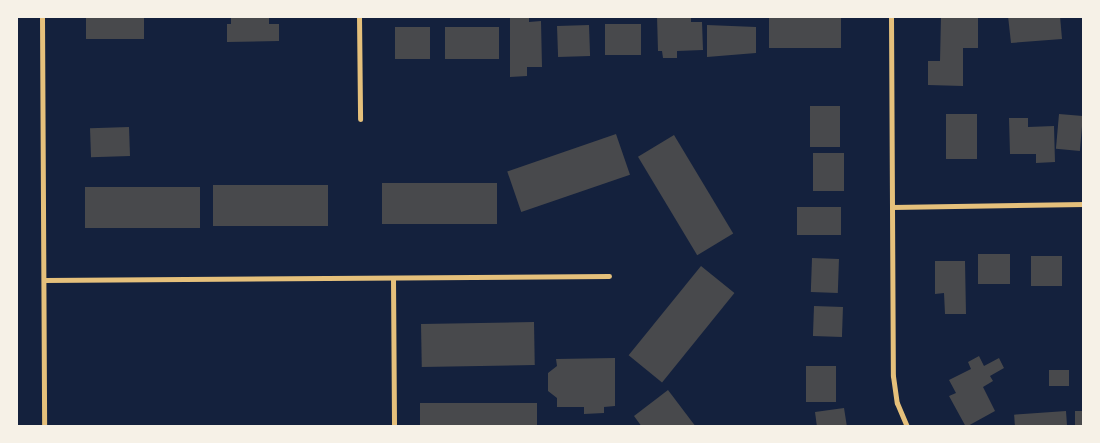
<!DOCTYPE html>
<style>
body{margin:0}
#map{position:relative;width:1100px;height:443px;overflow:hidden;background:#14213d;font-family:Poppins,sans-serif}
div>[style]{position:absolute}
.building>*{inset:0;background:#48494c;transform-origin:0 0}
.minor>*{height:5px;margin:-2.5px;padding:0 2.5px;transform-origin:2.5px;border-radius:2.5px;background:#e5c07b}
span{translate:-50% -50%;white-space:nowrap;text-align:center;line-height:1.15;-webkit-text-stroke:4.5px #f6f1e7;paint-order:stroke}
.frame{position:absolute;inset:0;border:18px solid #f6f1e7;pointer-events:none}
</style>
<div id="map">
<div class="building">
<i style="left:86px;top:16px;width:58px;height:23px"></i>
<i style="clip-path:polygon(231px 16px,269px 16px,269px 24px,279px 24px,279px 41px,227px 42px,227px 24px,231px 24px)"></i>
<i style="clip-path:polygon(510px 16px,529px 16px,529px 22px,541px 21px,542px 67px,527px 67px,527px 76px,510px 77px)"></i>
<i style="clip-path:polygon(657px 16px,691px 16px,691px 22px,702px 22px,703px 50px,677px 51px,677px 58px,663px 58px,662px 51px,658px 51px)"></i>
<i style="clip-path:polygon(941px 16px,978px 16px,978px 48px,963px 48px,963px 86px,928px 85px,928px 61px,940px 61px)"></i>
<i style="clip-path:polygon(1008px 16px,1060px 16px,1062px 39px,1011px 43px)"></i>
<i style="left:841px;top:17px;width:31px;height:72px;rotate:90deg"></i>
<i style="left:605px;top:24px;width:36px;height:31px"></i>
<i style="left:589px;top:25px;width:31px;height:32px;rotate:88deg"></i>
<i style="clip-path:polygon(707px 25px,756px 27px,756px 53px,707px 57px)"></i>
<i style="left:395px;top:27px;width:35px;height:32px"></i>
<i style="left:445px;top:27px;width:54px;height:32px"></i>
<i style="left:810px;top:106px;width:30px;height:41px"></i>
<i style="left:946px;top:114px;width:31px;height:45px"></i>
<i style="left:1059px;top:114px;width:24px;height:35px;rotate:5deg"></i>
<i style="clip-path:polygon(1009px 118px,1028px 118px,1028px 127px,1054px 126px,1055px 162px,1036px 163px,1036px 154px,1010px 154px)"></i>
<i style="left:129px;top:127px;width:29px;height:39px;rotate:88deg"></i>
<i style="left:616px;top:134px;width:43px;height:115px;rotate:71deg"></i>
<i style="left:674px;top:135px;width:115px;height:42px;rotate:59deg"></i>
<i style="left:813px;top:153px;width:31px;height:38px"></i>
<i style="left:497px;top:183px;width:41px;height:115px;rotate:90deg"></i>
<i style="left:213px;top:185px;width:115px;height:41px"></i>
<i style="left:85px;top:187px;width:115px;height:41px"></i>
<i style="left:841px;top:207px;width:28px;height:44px;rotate:90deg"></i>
<i style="left:978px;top:254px;width:32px;height:30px"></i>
<i style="left:1031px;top:256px;width:31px;height:30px"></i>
<i style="left:812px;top:258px;width:27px;height:34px;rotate:2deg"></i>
<i style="left:1082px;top:258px;width:2px;height:14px"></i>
<i style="clip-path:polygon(935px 261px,965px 261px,966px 314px,945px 314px,944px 293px,935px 294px)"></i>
<i style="left:701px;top:266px;width:43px;height:115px;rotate:39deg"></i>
<i style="left:814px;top:306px;width:29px;height:30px;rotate:2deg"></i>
<i style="left:534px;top:322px;width:43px;height:113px;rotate:89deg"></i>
<i style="clip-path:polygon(979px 356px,984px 366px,999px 358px,1004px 368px,990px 376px,993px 381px,983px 387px,995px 411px,966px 427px,949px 396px,956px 393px,949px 380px,971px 369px,968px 362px)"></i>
<i style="clip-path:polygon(615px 358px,615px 406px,604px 407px,604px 413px,584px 414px,584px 407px,557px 407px,557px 398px,548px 391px,548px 373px,557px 366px,556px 359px)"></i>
<i style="left:806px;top:366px;width:30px;height:36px"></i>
<i style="left:1049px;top:370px;width:20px;height:16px"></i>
<i style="clip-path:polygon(668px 390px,696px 427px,642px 427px,634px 416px)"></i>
<i style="left:537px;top:403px;width:24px;height:117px;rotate:90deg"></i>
<i style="clip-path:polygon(844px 408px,847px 427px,817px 427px,815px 412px)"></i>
<i style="left:1066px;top:411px;width:16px;height:52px;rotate:86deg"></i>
<i style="left:1075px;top:411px;width:9px;height:16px"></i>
</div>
<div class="minor">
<i style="left:42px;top:16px;width:411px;rotate:89.7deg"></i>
<i style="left:359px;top:16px;width:103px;rotate:89.4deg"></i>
<i style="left:891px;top:16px;width:360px;rotate:89.7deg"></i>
<i style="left:893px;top:376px;width:27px;rotate:82deg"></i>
<i style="left:897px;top:403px;width:26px;rotate:67deg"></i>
<i style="left:892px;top:207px;width:192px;rotate:-0.9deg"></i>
<i style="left:393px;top:278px;width:149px;rotate:89.6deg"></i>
<i style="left:44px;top:280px;width:565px;rotate:-0.41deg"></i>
</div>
<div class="frame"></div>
</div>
